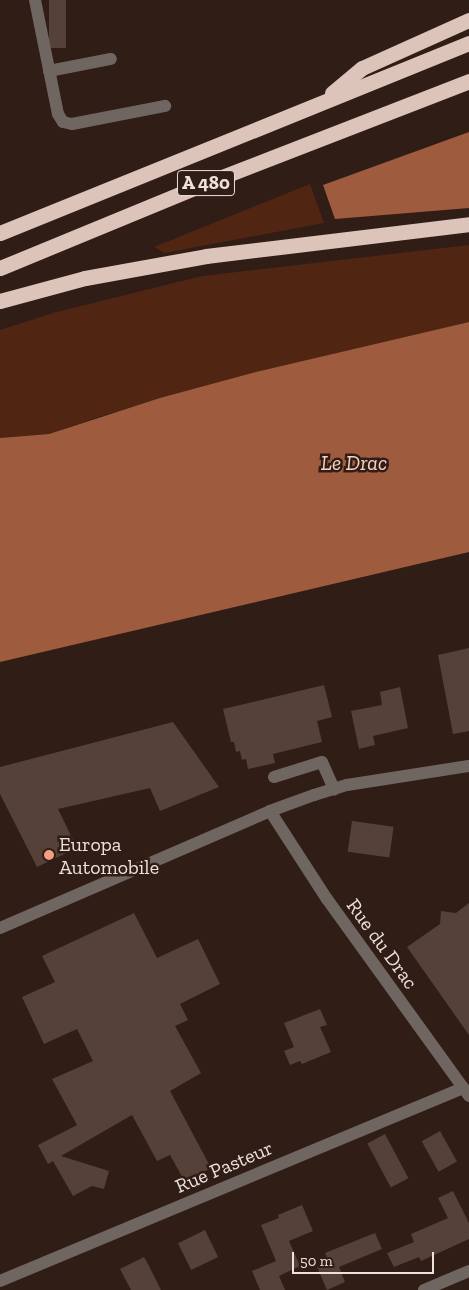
<!DOCTYPE html>
<style>
body{margin:0}
#map{position:relative;width:469px;height:1290px;overflow:hidden;background:#2f1d16;font-family:"Zilla Slab",serif}
div>[style]{position:absolute}
.green>*{inset:0;background:#502512}
.water>*{inset:0;background:#9f5b3e}
.building>*{inset:0;background:#564139;transform-origin:0 0}
.minor>*{height:12px;margin:-6px;padding:0 6px;transform-origin:6px;border-radius:6px;background:#706661}
.highway>*{height:15px;margin:-7.5px;padding:0 7.5px;transform-origin:7.5px;border-radius:7.5px;background:#ddc4ba}
.dots>*{width:14px;height:14px;translate:-50% -50%;box-sizing:border-box;border:2px solid #2f1d16;border-radius:50%}
span{translate:-50% -50%;white-space:nowrap;text-align:center;line-height:1.15;-webkit-text-stroke:5px #2f1d16;paint-order:stroke}
.shield-label span{padding:1px 4px;background:#2f1d16;border:1px solid;border-radius:4px;-webkit-text-stroke-width:0}
.shield-label{font-size:19px;color:#eee1dc;font-weight:700}
.poi-label{font-size:20px;color:#eee1dc}
.left{translate:0 -50%;text-align:left}
.street-label{font-size:20px;color:#eee1dc}
.water-label{font-size:21px;color:#fad1c0;font-style:italic}
.scale{position:absolute;left:292px;top:1252px;width:142px;height:22px;box-sizing:border-box;border:2px solid #eee1dc;border-top:0;padding-left:6px;font-size:15px;line-height:18px;white-space:nowrap;color:#eee1dc;-webkit-text-stroke:4px #2f1d16;paint-order:stroke}
</style>
<div id="map">
<div class="green">
<i style="clip-path:polygon(310px 184px,324px 223px,165px 253px,154px 247px)"></i>
<i style="clip-path:polygon(469px 245px,469px 322px,260px 371px,105px 415px,49px 434px,0 438px,0 330px,53px 313px,202px 276px)"></i>
</div>
<div class="water">
<i style="clip-path:polygon(469px 132px,469px 208px,335px 219px,323px 185px)"></i>
<i style="clip-path:polygon(469px 322px,469px 552px,0 662px,0 438px,49px 434px,160px 398px,260px 371px)"></i>
</div>
<div class="building">
<i style="left:49px;top:0;width:17px;height:48px"></i>
<i style="clip-path:polygon(469px 648px,469px 731px,453px 734px,438px 655px)"></i>
<i style="clip-path:polygon(324px 685px,332px 717px,317px 721px,322px 742px,273px 754px,275px 763px,248px 769px,246px 759px,242px 760px,240px 751px,236px 752px,234px 742px,231px 742px,223px 709px)"></i>
<i style="clip-path:polygon(400px 687px,408px 728px,373px 736px,375px 745px,359px 749px,351px 711px,382px 705px,380px 692px)"></i>
<i style="clip-path:polygon(173px 722px,219px 787px,160px 811px,150px 788px,58px 809px,77px 848px,37px 867px,0 794px,0 767px)"></i>
<i style="left:352px;top:821px;width:42px;height:31px;rotate:8deg"></i>
<i style="clip-path:polygon(469px 903px,469px 1035px,407px 947px,440px 924px,441px 911px,456px 913px)"></i>
<i style="clip-path:polygon(134px 913px,157px 958px,198px 939px,220px 984px,180px 1004px,188px 1020px,175px 1026px,201px 1073px,170px 1091px,211px 1168px,185px 1182px,170px 1155px,157px 1161px,132px 1115px,61px 1156px,109px 1171px,104px 1189px,92px 1186px,73px 1196px,53px 1161px,48px 1164px,38px 1145px,77px 1125px,52px 1079px,93px 1061px,77px 1029px,44px 1044px,22px 997px,55px 982px,42px 956px)"></i>
<i style="clip-path:polygon(320px 1009px,327px 1025px,320px 1027px,331px 1052px,302px 1064px,300px 1061px,290px 1065px,284px 1051px,294px 1047px,284px 1023px)"></i>
<i style="left:440px;top:1131px;width:35px;height:21px;rotate:61deg"></i>
<i style="left:385px;top:1134px;width:50px;height:20px;rotate:62deg"></i>
<i style="clip-path:polygon(453px 1191px,469px 1223px,469px 1239px,421px 1261px,419px 1257px,394px 1267px,387px 1253px,414px 1242px,411px 1234px,448px 1218px,438px 1198px)"></i>
<i style="clip-path:polygon(302px 1205px,313px 1231px,289px 1241px,300px 1266px,279px 1276px,285px 1290px,260px 1290px,252px 1271px,276px 1261px,261px 1225px,279px 1218px,278px 1215px)"></i>
<i style="left:205px;top:1230px;width:30px;height:30px;rotate:64deg"></i>
<i style="clip-path:polygon(375px 1233px,382px 1249px,339px 1267px,345px 1282px,327px 1290px,317px 1267px,329px 1262px,325px 1253px)"></i>
<i style="clip-path:polygon(144px 1257px,148px 1264px,161px 1290px,131px 1290px,120px 1269px)"></i>
</div>
<div class="minor">
<i style="left:35px;top:0;width:116px;rotate:78.6deg"></i>
<i style="left:58px;top:114px;width:9px;rotate:58deg"></i>
<i style="left:63px;top:122px;width:9px;rotate:13deg"></i>
<i style="left:72px;top:124px;width:95px;rotate:-11deg"></i>
<i style="left:49px;top:71px;width:63px;rotate:-11deg"></i>
<i style="left:274px;top:777px;width:50px;rotate:-17.4deg"></i>
<i style="left:322px;top:762px;width:30px;rotate:66deg"></i>
<i style="left:270px;top:811px;width:105px;rotate:57.1deg"></i>
<i style="left:327px;top:899px;width:243px;rotate:54.2deg"></i>
<i style="left:0;top:928px;width:294px;rotate:-23.4deg"></i>
<i style="left:270px;top:811px;width:47px;rotate:-20deg"></i>
<i style="left:314px;top:795px;width:34px;rotate:-17deg"></i>
<i style="left:347px;top:785px;width:123px;rotate:-8.9deg"></i>
<i style="left:0;top:1281px;width:502px;rotate:-22.63deg"></i>
<i style="left:424px;top:1290px;width:49px;rotate:-22.9deg"></i>
</div>
<div class="highway">
<i style="left:332px;top:93px;width:39px;rotate:-40deg"></i>
<i style="left:362px;top:68px;width:117px;rotate:-24.2deg"></i>
<i style="left:0;top:233px;width:506px;rotate:-22.05deg"></i>
<i style="left:0;top:268px;width:226px;rotate:-22.4deg"></i>
<i style="left:209px;top:182px;width:279px;rotate:-21.2deg"></i>
<i style="left:0;top:301px;width:88px;rotate:-15.1deg"></i>
<i style="left:85px;top:278px;width:123px;rotate:-10.3deg"></i>
<i style="left:206px;top:256px;width:265px;rotate:-6.9deg"></i>
</div>
<div class="dots">
<i style="left:49px;top:855px;background:#f2a07f"></i>
</div>
<div class="shield-label">
<span style="left:206px;top:183px">A 480</span>
</div>
<div class="poi-label">
<span class="left" style="left:59px;top:856px">Europa<br>Automobile</span>
</div>
<div class="street-label">
<span style="left:382px;top:944px;rotate:54deg">Rue du Drac</span>
<span style="left:224px;top:1167px;rotate:-23deg">Rue Pasteur</span>
</div>
<div class="water-label">
<span style="left:354px;top:463px">Le Drac</span>
</div>
<div class="scale">50 m</div>
</div>
